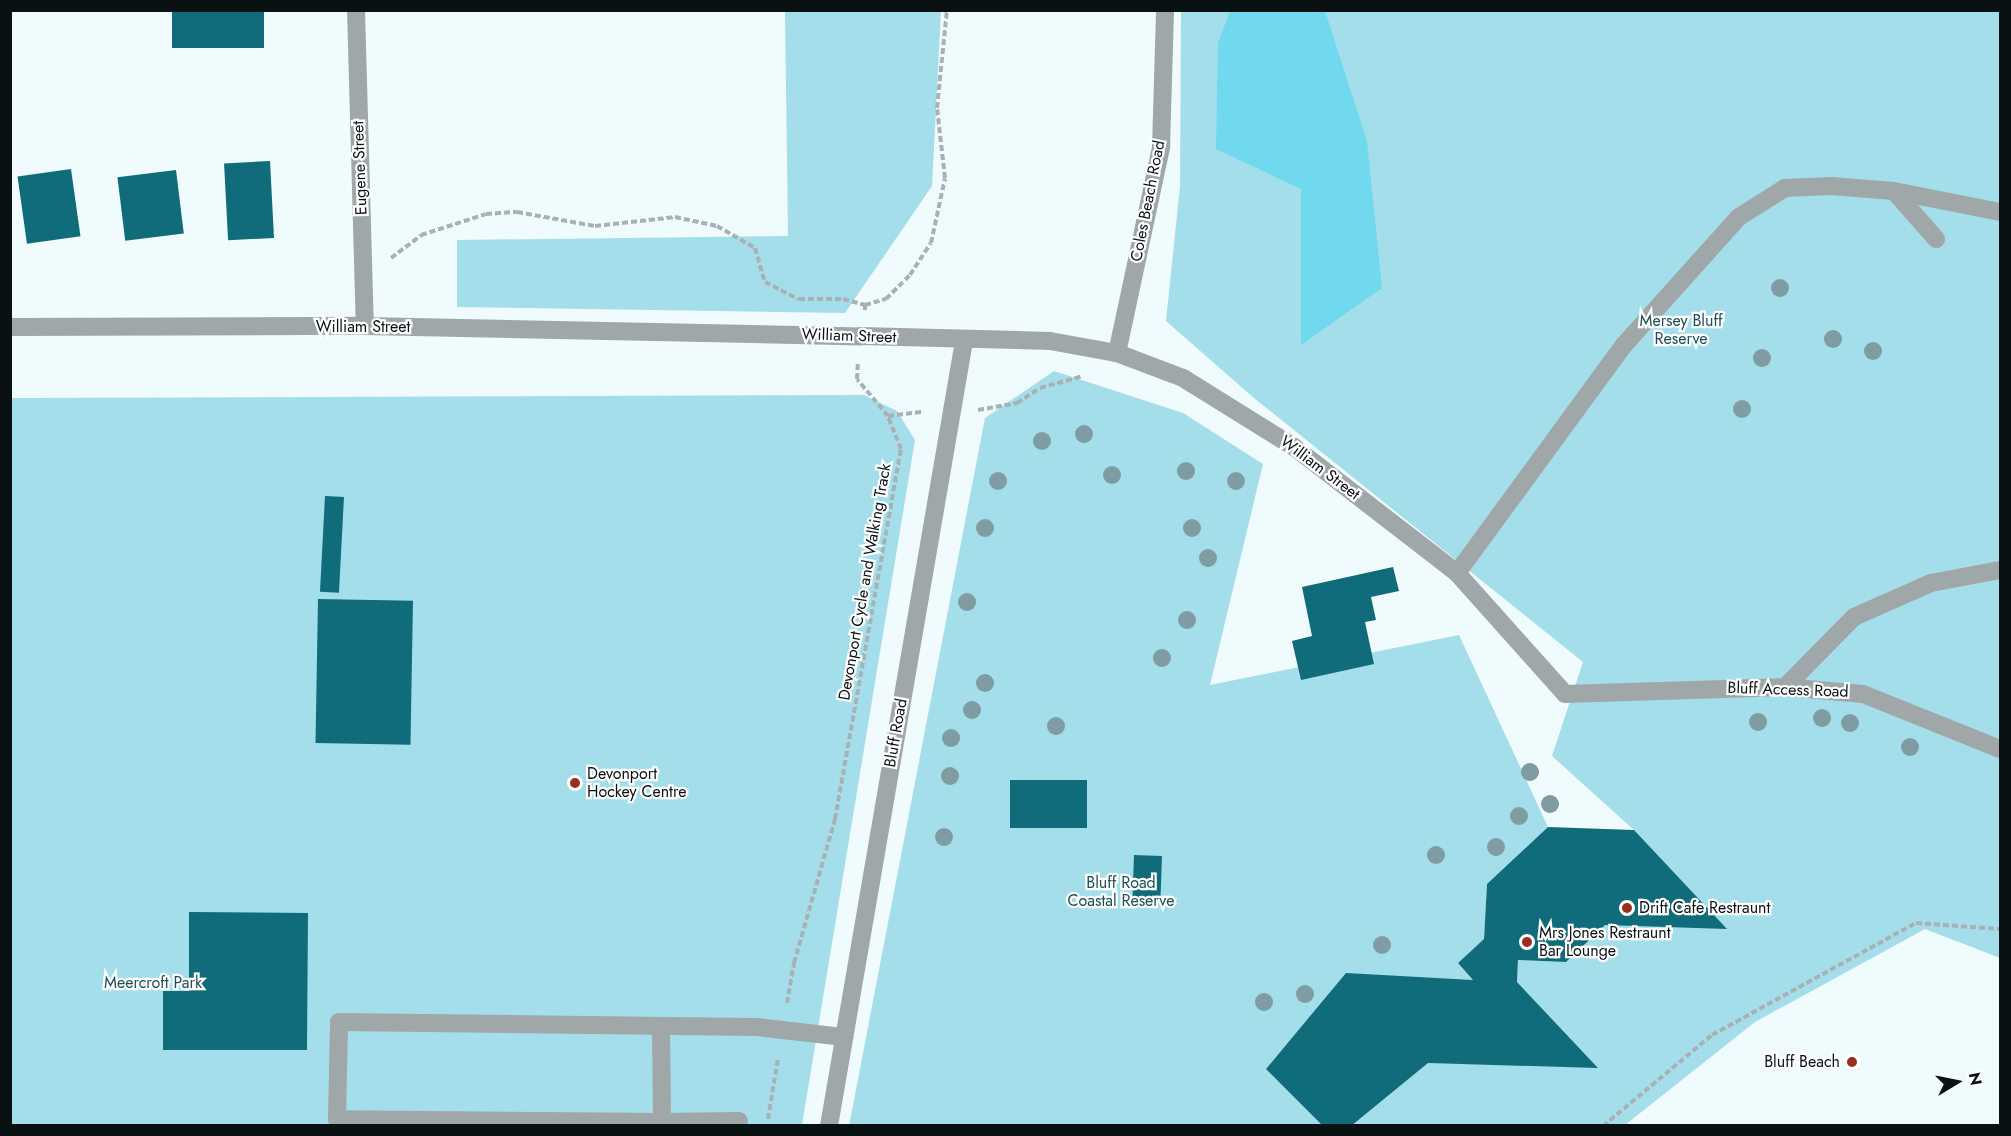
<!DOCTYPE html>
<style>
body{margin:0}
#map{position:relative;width:2011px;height:1136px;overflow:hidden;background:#f0fbfe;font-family:Jost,sans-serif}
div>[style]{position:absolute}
.green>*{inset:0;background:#a4deea}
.forest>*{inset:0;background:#71d9ed}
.building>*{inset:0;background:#106b7a;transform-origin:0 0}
.path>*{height:4px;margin-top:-2px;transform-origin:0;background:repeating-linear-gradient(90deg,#a8b1b4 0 6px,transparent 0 9px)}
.minor>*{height:18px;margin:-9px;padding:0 9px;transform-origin:9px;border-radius:9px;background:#9fa7a8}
.trees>*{width:18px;height:18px;margin:-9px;border-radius:50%;background:#7e9ca2}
.dots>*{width:16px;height:16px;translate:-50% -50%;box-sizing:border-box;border:3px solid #fff;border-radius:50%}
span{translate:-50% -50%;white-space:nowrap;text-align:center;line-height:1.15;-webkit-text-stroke:4.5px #fff;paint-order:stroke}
.street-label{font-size:16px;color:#0a1112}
.park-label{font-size:16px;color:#204e57}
.poi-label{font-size:16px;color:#0a1112}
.left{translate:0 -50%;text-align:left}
.right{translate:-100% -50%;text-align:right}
.frame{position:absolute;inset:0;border:12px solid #0a1112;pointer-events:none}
.north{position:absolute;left:1927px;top:1052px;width:60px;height:60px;-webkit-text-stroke:4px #fff;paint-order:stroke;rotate:80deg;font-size:16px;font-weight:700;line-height:24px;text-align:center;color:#0a1112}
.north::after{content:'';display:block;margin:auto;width:21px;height:27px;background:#0a1112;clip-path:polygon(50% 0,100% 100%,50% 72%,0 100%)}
</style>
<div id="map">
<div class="green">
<i style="clip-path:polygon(785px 11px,941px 11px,932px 186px,845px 313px,457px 307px,457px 240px,788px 236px)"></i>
<i style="clip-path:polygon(1181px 11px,2000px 11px,2000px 958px,1925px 929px,1755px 1022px,1625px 1125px,1351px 1125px,1428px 1063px,1597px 1067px,1517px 982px,1518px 960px,1566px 962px,1634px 830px,1552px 756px,1583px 662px,1254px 398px,1166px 321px,1180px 186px)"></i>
<i style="clip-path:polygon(1054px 371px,1183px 413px,1263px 464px,1210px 685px,1459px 635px,1548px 827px,1487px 884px,1484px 939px,1458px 963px,1473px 980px,1347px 974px,1266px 1069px,1323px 1125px,849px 1126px,985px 418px)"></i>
<i style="clip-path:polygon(864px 395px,897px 411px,915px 440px,802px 1125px,11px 1125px,10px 398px)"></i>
</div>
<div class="forest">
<i style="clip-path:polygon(1230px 11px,1325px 11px,1367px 141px,1382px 288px,1301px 345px,1301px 189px,1216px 149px,1218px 43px)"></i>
</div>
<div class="building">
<i style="left:172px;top:10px;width:92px;height:38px"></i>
<i style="left:270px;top:161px;width:77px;height:46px;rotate:87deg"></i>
<i style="left:71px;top:169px;width:68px;height:54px;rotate:82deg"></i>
<i style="left:176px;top:170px;width:64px;height:59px;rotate:83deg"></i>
<i style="left:325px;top:496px;width:19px;height:96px;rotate:3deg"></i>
<i style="clip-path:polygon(1393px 567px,1399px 591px,1371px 597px,1376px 620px,1365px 622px,1374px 664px,1301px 680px,1292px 641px,1312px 636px,1302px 587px)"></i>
<i style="left:318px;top:599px;width:95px;height:144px;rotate:1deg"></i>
<i style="left:1010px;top:780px;width:77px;height:48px"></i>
<i style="clip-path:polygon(1548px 827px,1634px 830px,1727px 929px,1605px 925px,1566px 962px,1518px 960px,1517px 982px,1598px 1068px,1428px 1063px,1351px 1126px,1323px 1126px,1266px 1069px,1346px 973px,1473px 980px,1458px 963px,1484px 939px,1487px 884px)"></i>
<i style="left:1134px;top:855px;width:28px;height:47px;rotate:2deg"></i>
<i style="clip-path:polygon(189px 912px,308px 913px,307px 1050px,163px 1050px,163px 991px,189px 991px)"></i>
</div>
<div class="path">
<i style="left:391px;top:258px;width:38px;rotate:-37deg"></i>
<i style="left:421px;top:235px;width:68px;rotate:-17.9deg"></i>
<i style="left:486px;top:214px;width:31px;rotate:-4deg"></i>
<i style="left:517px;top:212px;width:79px;rotate:10.2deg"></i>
<i style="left:595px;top:226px;width:81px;rotate:-6.4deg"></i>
<i style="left:675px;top:217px;width:43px;rotate:12.1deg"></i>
<i style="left:717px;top:226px;width:44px;rotate:30.1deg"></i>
<i style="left:755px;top:248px;width:35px;rotate:74deg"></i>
<i style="left:765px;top:282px;width:38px;rotate:27deg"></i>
<i style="left:799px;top:299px;width:44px"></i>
<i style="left:843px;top:299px;width:23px;rotate:15deg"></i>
<i style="left:865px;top:310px;width:5px;rotate:-90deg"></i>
<i style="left:865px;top:305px;width:22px;rotate:-16deg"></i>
<i style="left:886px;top:299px;width:34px;rotate:-45deg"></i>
<i style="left:910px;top:275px;width:38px;rotate:-57deg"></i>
<i style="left:931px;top:243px;width:66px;rotate:-77.8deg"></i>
<i style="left:945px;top:178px;width:70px;rotate:-96.5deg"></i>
<i style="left:937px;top:108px;width:99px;rotate:-84.2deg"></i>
<i style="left:978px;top:410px;width:40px;rotate:-10deg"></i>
<i style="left:1017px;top:403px;width:27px;rotate:-33deg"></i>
<i style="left:1040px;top:388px;width:45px;rotate:-15.6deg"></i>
<i style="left:888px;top:416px;width:35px;rotate:-7deg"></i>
<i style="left:787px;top:1003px;width:41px;rotate:-80.1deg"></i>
<i style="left:794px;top:963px;width:150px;rotate:-74.1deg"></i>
<i style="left:835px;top:819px;width:376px;rotate:-79.9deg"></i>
<i style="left:901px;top:449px;width:35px;rotate:-112deg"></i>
<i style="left:888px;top:416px;width:48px;rotate:-130deg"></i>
<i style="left:857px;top:379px;width:17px;rotate:-87deg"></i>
<i style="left:768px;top:1119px;width:62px;rotate:-80.7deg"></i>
<i style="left:1603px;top:1126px;width:142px;rotate:-39.9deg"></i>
<i style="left:1712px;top:1035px;width:233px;rotate:-28.8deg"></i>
<i style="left:1916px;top:923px;width:84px;rotate:4.1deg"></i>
</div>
<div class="minor">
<i style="left:356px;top:10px;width:316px;rotate:88.4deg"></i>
<i style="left:1894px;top:191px;width:108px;rotate:11.2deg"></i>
<i style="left:10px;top:327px;width:355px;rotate:-0.2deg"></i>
<i style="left:365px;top:326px;width:496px;rotate:1.2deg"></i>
<i style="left:861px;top:336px;width:189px;rotate:1.5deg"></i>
<i style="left:1050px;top:341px;width:68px;rotate:10.2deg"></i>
<i style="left:1117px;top:353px;width:71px;rotate:20.7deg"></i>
<i style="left:1183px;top:378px;width:131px;rotate:31.9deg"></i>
<i style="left:1294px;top:447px;width:206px;rotate:37.7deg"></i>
<i style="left:1457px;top:573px;width:162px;rotate:48.2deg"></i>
<i style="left:1565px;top:694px;width:220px;rotate:-1.8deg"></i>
<i style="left:1785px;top:687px;width:78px;rotate:5.1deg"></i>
<i style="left:1863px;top:694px;width:148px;rotate:21.9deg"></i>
<i style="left:1117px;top:353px;width:211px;rotate:-77.9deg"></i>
<i style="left:1161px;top:147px;width:137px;rotate:-88.3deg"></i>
<i style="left:1457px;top:573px;width:283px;rotate:-53.8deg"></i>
<i style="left:1624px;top:345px;width:172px;rotate:-48.1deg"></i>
<i style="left:1739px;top:217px;width:54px;rotate:-32.2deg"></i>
<i style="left:1785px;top:188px;width:46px;rotate:-2.5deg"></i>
<i style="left:1831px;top:186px;width:63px;rotate:4.5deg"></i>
<i style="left:1894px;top:191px;width:64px;rotate:48.8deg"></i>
<i style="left:1785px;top:687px;width:98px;rotate:-45.4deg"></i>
<i style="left:1854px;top:617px;width:84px;rotate:-23.8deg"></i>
<i style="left:1931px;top:583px;width:70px;rotate:-10.7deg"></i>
<i style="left:661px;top:1026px;width:96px;rotate:89.4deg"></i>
<i style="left:662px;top:1122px;width:325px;rotate:-179.5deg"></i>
<i style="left:337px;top:1119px;width:97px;rotate:-88.8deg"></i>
<i style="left:339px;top:1022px;width:418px;rotate:0.7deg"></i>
<i style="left:757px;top:1027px;width:88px;rotate:6.6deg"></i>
<i style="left:662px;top:1122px;width:77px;rotate:-0.7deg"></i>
<i style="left:829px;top:1126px;width:797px;rotate:-80.24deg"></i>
</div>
<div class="trees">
<i style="left:1780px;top:288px"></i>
<i style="left:1833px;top:339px"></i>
<i style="left:1873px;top:351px"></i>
<i style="left:1762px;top:358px"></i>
<i style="left:1742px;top:409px"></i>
<i style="left:1084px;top:434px"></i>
<i style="left:1042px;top:441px"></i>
<i style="left:1186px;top:471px"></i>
<i style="left:1112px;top:475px"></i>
<i style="left:998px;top:481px"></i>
<i style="left:1236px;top:481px"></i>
<i style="left:985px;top:528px"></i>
<i style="left:1192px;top:528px"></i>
<i style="left:1208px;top:558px"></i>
<i style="left:967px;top:602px"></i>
<i style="left:1187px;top:620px"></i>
<i style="left:1162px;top:658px"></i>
<i style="left:985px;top:683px"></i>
<i style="left:972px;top:710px"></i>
<i style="left:1822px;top:718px"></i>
<i style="left:1758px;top:722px"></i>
<i style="left:1850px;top:723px"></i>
<i style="left:1056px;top:726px"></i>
<i style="left:951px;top:738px"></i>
<i style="left:1910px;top:747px"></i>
<i style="left:1530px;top:772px"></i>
<i style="left:950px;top:776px"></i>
<i style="left:1550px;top:804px"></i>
<i style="left:1519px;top:816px"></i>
<i style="left:944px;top:837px"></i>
<i style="left:1496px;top:847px"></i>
<i style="left:1436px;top:855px"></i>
<i style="left:1382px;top:945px"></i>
<i style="left:1305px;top:994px"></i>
<i style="left:1264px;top:1002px"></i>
</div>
<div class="dots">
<i style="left:575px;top:783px;background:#992f1e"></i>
<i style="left:1627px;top:908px;background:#992f1e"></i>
<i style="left:1527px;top:942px;background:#992f1e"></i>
<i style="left:1852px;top:1062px;background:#992f1e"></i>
</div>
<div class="street-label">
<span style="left:360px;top:168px;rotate:-92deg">Eugene Street</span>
<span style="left:1148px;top:201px;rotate:-79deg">Coles Beach Road</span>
<span style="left:363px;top:327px">William Street</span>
<span style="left:849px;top:336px;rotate:2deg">William Street</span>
<span style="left:1320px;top:468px;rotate:37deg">William Street</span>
<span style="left:865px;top:582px;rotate:-80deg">Devonport Cycle and Walking Track</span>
<span style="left:1788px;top:690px;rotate:2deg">Bluff Access Road</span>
<span style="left:896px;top:733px;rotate:-80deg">Bluff Road</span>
</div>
<div class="park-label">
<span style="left:1681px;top:330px">Mersey Bluff<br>Reserve</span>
<span style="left:1121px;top:892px">Bluff Road<br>Coastal Reserve</span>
<span style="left:153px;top:983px">Meercroft Park</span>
</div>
<div class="poi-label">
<span class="left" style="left:587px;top:783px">Devonport<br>Hockey Centre</span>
<span class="left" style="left:1639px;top:908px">Drift Cafe Restraunt</span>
<span class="left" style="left:1539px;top:942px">Mrs Jones Restraunt<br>Bar Lounge</span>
<span class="right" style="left:1840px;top:1062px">Bluff Beach</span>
</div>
<div class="frame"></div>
<div class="north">N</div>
</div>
